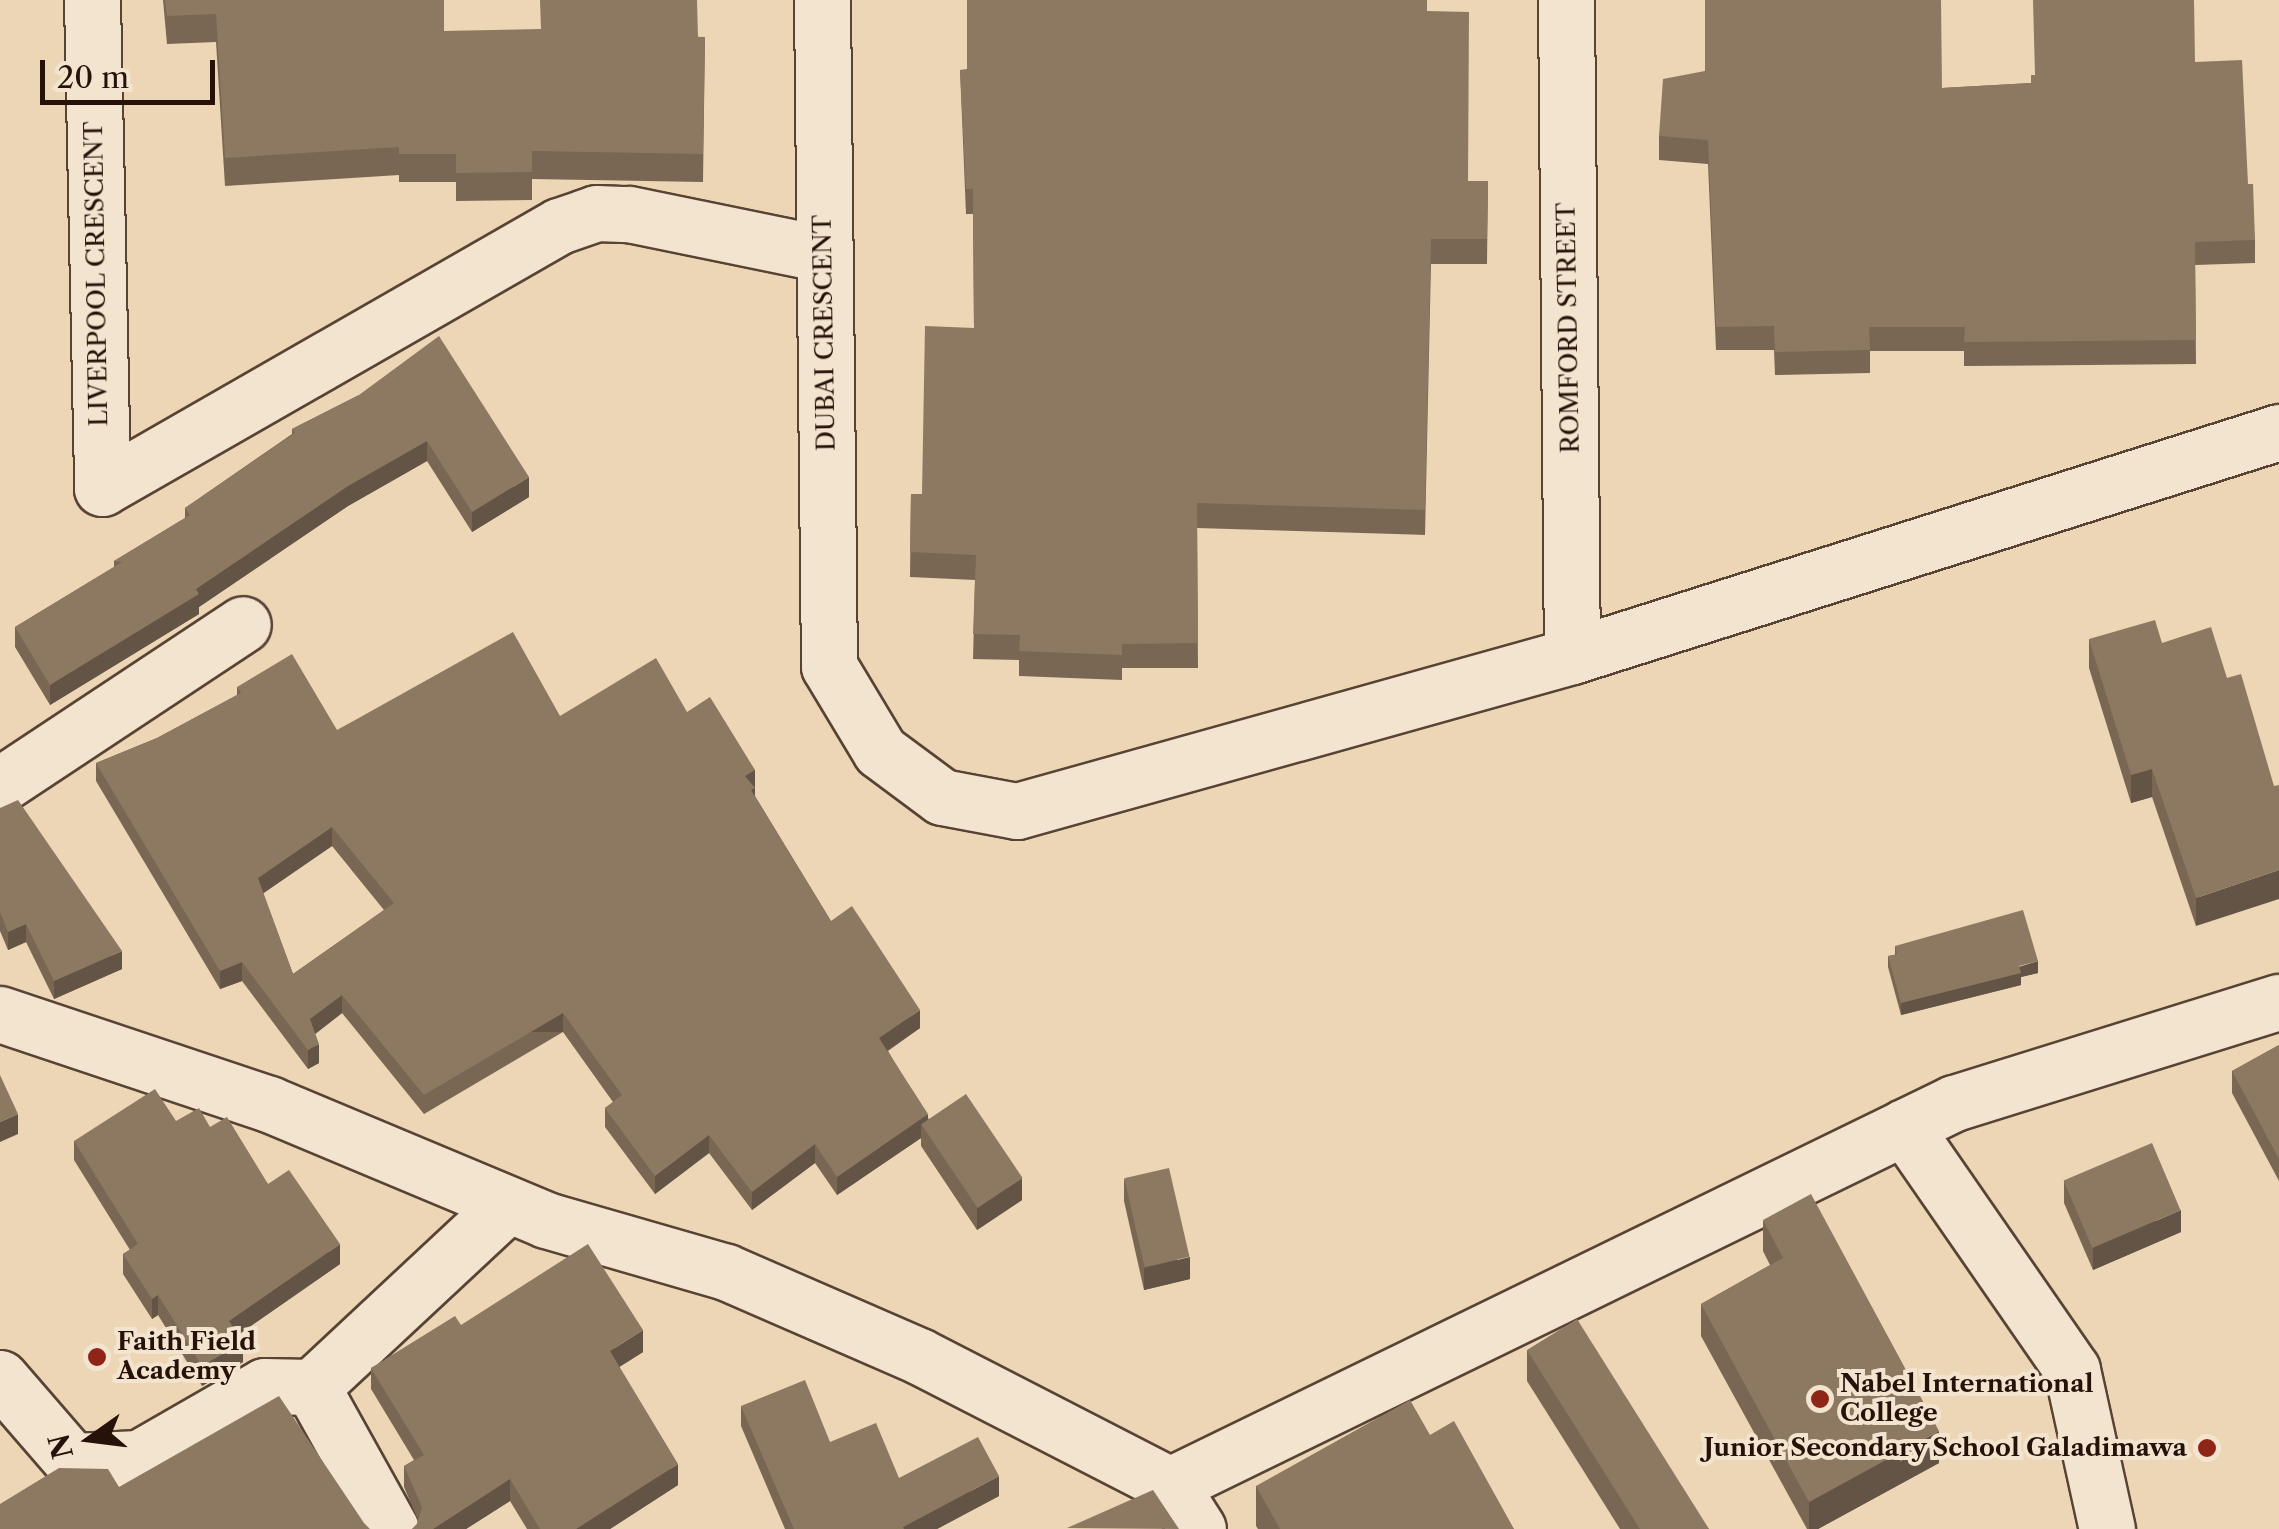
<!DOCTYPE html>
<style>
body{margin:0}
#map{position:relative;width:2279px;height:1529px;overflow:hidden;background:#ecd6b5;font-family:"Libre Caslon Text",serif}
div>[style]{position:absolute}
.roads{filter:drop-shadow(2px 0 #584334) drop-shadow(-2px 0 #584334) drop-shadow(0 2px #584334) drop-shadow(0 -2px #584334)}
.minor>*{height:55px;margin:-27.5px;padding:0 27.5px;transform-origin:27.5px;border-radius:27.5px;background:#f3e4cf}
.wall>*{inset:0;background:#796754}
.shaded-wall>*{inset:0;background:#635445;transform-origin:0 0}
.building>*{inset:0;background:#8d7862;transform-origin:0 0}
.dots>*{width:28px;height:28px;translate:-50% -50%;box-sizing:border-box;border:5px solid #f3e4cf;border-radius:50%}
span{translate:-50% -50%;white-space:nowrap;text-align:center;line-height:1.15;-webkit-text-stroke:8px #f3e4cf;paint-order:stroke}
.street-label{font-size:25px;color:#261209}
.poi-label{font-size:25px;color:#261209;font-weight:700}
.left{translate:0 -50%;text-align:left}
.right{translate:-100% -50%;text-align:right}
.north{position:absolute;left:40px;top:1389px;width:100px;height:100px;-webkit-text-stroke:8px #f3e4cf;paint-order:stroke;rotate:256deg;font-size:28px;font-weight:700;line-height:40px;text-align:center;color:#261209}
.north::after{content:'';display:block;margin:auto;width:35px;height:45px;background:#261209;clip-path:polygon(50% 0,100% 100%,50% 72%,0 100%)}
.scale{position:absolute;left:40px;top:60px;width:175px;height:45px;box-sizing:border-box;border:5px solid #261209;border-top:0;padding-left:12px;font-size:30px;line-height:35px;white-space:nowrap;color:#261209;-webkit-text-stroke:8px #f3e4cf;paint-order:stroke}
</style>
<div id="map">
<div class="roads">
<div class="minor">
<i style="left:92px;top:0;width:488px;rotate:88.8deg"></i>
<i style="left:102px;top:488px;width:527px;rotate:-29.83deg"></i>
<i style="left:559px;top:226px;width:39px;rotate:-19deg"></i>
<i style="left:596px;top:213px;width:33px;rotate:2deg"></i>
<i style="left:629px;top:214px;width:199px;rotate:11.6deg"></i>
<i style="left:822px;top:0;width:666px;rotate:89.4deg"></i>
<i style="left:829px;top:666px;width:99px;rotate:59deg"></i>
<i style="left:880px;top:751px;width:77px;rotate:36.6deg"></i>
<i style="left:942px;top:797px;width:76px;rotate:10.6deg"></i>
<i style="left:1017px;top:811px;width:576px;rotate:-15.6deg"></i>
<i style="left:1572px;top:656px;width:742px;rotate:-17.58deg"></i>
<i style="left:1566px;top:0;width:656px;rotate:89.48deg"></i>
<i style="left:0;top:785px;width:291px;rotate:-33.5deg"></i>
<i style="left:0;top:1014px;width:284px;rotate:18.5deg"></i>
<i style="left:269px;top:1104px;width:300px;rotate:22.7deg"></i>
<i style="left:546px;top:1220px;width:187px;rotate:16.1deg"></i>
<i style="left:726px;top:1272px;width:210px;rotate:23.5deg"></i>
<i style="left:919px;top:1356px;width:282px;rotate:27.2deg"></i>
<i style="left:1170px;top:1485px;width:52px;rotate:57.5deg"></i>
<i style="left:1904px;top:1127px;width:295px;rotate:55.3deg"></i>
<i style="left:2072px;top:1370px;width:163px;rotate:77.6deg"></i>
<i style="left:0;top:1378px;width:110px;rotate:49.1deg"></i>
<i style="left:72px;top:1461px;width:67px;rotate:-2.6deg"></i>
<i style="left:139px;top:1458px;width:144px;rotate:-29.9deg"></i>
<i style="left:264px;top:1386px;width:48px;rotate:1.2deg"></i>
<i style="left:1170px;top:1485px;width:872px;rotate:-25.98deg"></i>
<i style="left:1954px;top:1103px;width:340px;rotate:-17.3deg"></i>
<i style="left:391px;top:1529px;width:162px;rotate:-119.1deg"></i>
<i style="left:312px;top:1387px;width:268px;rotate:-43deg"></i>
</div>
</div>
<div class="wall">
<i style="clip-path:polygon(163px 0,444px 0,444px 31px,705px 37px,703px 182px,532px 179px,532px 200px,456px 201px,456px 182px,399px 182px,399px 175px,225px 186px,216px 42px,167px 44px)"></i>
<i style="clip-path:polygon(1427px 11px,1468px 181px,1488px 181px,1487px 264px,1431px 264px,1425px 535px,1197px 528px,1198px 668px,1122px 668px,1122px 680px,1019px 676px,1019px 660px,973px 659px,975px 580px,910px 577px,911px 494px,922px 494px,974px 328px,973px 214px,966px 214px,960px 70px)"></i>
<i style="clip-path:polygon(2195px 62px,2248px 184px,2255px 240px,2255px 263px,2195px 265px,2196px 364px,1964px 366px,1964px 351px,1870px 351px,1870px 373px,1775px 375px,1774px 350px,1716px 350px,1708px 164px,1659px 160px,1659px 136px,1705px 71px,1942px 88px,2031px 83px)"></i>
<i style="clip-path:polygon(359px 395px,529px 497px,472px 532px,427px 461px,348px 506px,199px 607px,199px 614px,50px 705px,15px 647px,15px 627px,114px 567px,114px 561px,185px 518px,185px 508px,292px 434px,292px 429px)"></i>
<i style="clip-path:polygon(2089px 639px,2162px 643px,2227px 678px,2196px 926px,2152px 797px,2131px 803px,2089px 668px)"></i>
<i style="clip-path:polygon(evenodd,237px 687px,337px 730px,560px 716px,687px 712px,755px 770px,755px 796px,831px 921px,920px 1028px,888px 1051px,928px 1118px,1022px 1200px,977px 1230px,921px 1146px,921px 1138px,837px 1195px,815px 1163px,752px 1210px,709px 1153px,655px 1194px,605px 1127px,605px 1108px,613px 1102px,563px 1032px,424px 1114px,342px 1013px,315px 1034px,319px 1063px,308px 1069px,242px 981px,220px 989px,96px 781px,96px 763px,157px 738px,237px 695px,237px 687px,332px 846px,384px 910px,293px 974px,263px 893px,332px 846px)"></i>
<i style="clip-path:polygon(0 808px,122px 969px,54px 999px,26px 942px,8px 950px,0 931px)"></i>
<i style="clip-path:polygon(1895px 946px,2038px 973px,2021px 977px,2021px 985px,1901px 1015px,1888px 967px,1888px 956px,1895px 955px)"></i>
<i style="clip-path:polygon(2279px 1045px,2279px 1181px,2232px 1093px,2232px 1071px)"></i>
<i style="clip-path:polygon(176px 1121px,210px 1127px,268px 1184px,340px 1264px,238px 1335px,243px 1362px,202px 1386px,158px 1315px,152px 1319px,123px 1274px,123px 1254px,130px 1250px,74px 1160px,74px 1141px)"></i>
<i style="clip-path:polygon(1124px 1179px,1190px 1279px,1144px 1290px,1124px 1201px)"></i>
<i style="clip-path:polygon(2064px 1181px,2181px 1232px,2093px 1270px,2064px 1203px)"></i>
<i style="clip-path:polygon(1763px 1220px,1939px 1463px,1818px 1529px,1807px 1529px,1701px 1336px,1701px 1304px,1770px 1265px,1763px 1251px)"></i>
<i style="clip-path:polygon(461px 1325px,643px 1352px,619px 1367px,678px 1485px,610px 1529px,527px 1529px,510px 1501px,466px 1529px,412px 1529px,417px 1524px,418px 1520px,404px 1487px,404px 1466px,414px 1460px,371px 1389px,371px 1368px)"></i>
<i style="clip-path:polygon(1527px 1350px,1709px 1529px,1620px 1529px,1527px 1381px)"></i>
<i style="clip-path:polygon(741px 1406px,830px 1442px,899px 1478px,999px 1496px,937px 1529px,785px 1529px,741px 1426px)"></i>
<i style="clip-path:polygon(1430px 1435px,1514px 1529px,1258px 1529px,1256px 1526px,1256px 1486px)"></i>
</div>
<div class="shaded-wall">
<i style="clip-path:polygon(427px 441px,427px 461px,348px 506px,199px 607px,199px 614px,50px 705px,50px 685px,196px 589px,348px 486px)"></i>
<i style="clip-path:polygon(529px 477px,529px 497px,472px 532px,472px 512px)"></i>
<i style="clip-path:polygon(2152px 769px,2152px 797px,2131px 803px,2131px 775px)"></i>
<i style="clip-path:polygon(755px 770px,755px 806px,745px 776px)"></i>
<i style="clip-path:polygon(332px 827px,332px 846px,258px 897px,258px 878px)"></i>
<i style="clip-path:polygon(2279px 870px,2279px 899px,2196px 926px,2196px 898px)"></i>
<i style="clip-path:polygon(26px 924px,26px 942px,8px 950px,8px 932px)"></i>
<i style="clip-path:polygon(122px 951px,122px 969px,54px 999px,54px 981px)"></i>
<i style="clip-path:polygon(2038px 961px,2038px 973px,2021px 977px,2021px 985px,1901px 1015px,1901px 1003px)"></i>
<i style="clip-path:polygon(242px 962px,242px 981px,220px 989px,220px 971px)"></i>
<i style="clip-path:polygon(342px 995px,342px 1013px,310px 1038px,310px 1019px)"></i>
<i style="clip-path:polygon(920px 1010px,920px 1028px,879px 1056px,879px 1038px)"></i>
<i style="left:563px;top:1013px;width:19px;height:161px;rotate:90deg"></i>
<i style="clip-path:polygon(319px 1044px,319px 1063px,308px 1069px,308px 1050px)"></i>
<i style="clip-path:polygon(18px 1114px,18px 1134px,0 1142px,0 1122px)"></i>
<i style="clip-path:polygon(928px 1114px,928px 1133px,921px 1124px,921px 1138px,837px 1195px,837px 1177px)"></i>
<i style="clip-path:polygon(709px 1135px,709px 1153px,655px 1194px,655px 1176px)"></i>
<i style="clip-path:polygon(815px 1144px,815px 1163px,752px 1210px,752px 1192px)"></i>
<i style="clip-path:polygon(1022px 1178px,1022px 1200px,977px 1230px,977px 1208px)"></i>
<i style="clip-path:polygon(2181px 1210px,2181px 1232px,2093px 1270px,2093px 1248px)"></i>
<i style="clip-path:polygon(340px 1244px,340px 1264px,229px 1341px,229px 1321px)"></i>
<i style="clip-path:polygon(1190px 1257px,1190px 1279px,1144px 1290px,1144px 1268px)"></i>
<i style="clip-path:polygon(158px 1295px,158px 1315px,152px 1319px,152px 1299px)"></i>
<i style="clip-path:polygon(643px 1330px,643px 1352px,610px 1373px,610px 1351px)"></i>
<i style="clip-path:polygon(243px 1342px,243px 1362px,202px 1386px,202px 1366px)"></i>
<i style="clip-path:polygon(1939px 1431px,1939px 1463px,1818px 1529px,1809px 1529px,1809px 1502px)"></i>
<i style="clip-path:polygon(678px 1464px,678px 1485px,610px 1529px,576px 1529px)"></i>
<i style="clip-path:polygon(999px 1476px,999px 1496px,937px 1529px,903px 1529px,903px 1527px)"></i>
<i style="clip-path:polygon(510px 1479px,510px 1501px,466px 1529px,433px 1529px)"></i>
</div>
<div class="building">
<i style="clip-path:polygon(165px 0,444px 0,444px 31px,541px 29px,540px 0,697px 0,698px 37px,705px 37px,703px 154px,532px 151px,532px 172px,456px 173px,456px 154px,399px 154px,399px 147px,225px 158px,216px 14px,167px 16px)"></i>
<i style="clip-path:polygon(967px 0,1427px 0,1427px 11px,1469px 12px,1468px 181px,1488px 181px,1487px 239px,1431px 239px,1425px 510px,1197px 503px,1198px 643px,1122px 644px,1122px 655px,1019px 651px,1020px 635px,973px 634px,976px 555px,910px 552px,911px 494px,922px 494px,925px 326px,974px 328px,973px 189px,966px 189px,960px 70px,967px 70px)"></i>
<i style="clip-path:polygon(1705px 0,1941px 0,1942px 88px,2031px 83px,2031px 75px,2035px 75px,2033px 0,2194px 0,2195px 62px,2242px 60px,2248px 184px,2253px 184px,2255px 240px,2195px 242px,2196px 340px,1964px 342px,1965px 327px,1869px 327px,1870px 350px,1775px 352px,1774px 326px,1716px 327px,1708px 140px,1659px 136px,1663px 79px,1705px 71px)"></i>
<i style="clip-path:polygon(439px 336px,529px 477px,472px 512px,427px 441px,348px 486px,196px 589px,199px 594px,50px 685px,15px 627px,122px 562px,114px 561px,190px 515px,185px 508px,295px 433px,292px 429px,359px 395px)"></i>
<i style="clip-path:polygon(2155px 620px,2162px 643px,2211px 627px,2227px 678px,2241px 674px,2274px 786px,2279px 785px,2279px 870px,2196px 898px,2152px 769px,2131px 775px,2089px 639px)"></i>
<i style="clip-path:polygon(evenodd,513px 632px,560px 716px,656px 658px,687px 712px,710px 697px,755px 770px,745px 776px,755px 788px,751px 790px,831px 921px,852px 906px,920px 1010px,879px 1038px,928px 1114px,837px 1177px,815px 1144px,752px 1192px,709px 1135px,655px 1176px,605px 1108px,622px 1095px,563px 1013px,424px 1095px,342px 995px,310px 1019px,319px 1044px,308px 1050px,242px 962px,220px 971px,96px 763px,157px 738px,241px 693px,237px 687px,292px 654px,337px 730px,513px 632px,332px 827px,394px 903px,293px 974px,258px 878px,332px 827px)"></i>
<i style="clip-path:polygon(18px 800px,122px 951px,54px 981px,26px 924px,8px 932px,0 912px,0 808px)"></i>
<i style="clip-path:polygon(2023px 910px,2038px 961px,2019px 966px,2021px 973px,1901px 1003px,1888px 956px,1897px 954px,1895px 946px)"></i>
<i style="clip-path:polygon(2279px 1045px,2279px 1159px,2232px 1071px)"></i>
<i style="clip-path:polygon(0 1075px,18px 1114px,0 1122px)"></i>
<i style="clip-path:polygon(155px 1089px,176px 1121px,199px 1108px,210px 1127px,227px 1117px,268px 1184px,289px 1170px,340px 1244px,229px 1321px,243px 1342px,202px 1366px,158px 1295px,152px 1299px,123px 1254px,138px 1244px,74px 1141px)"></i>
<i style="left:966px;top:1094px;width:101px;height:54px;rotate:56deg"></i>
<i style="left:2152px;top:1143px;width:73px;height:96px;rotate:67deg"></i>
<i style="left:1169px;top:1168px;width:91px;height:46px;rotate:77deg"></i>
<i style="clip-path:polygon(1811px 1194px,1939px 1431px,1809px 1502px,1701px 1304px,1783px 1258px,1763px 1220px)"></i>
<i style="clip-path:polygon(588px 1244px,643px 1330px,610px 1351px,678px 1464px,576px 1529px,540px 1529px,510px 1479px,433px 1529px,412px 1529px,417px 1524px,422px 1507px,404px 1466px,424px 1455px,371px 1368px,455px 1316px,461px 1325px)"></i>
<i style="clip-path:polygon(1577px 1319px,1709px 1529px,1640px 1529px,1527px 1350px)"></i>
<i style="clip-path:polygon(805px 1380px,830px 1442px,876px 1423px,899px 1478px,978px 1437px,999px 1476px,903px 1527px,904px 1529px,794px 1529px,741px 1406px)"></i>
<i style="clip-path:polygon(279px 1396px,364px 1523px,370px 1529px,0 1529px,0 1504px,59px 1468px,108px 1469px,119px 1487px)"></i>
<i style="clip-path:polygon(1410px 1400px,1430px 1435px,1454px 1421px,1514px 1529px,1280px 1529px,1256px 1486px)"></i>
<i style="clip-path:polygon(1153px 1490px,1179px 1529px,1067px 1528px)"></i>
</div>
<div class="dots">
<i style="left:97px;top:1357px;background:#8f2418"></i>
<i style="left:1820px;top:1399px;background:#8f2418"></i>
<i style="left:2207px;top:1448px;background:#8f2418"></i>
</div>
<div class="street-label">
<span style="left:97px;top:274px;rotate:-91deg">LIVERPOOL CRESCENT</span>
<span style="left:1569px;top:328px;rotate:-91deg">ROMFORD STREET</span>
<span style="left:825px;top:333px;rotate:-91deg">DUBAI CRESCENT</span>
</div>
<div class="poi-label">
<span class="left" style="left:117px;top:1357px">Faith Field<br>Academy</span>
<span class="left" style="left:1840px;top:1399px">Nabel International<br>College</span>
<span class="right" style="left:2187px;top:1448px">Junior Secondary School Galadimawa</span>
</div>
<div class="north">N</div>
<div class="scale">20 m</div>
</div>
